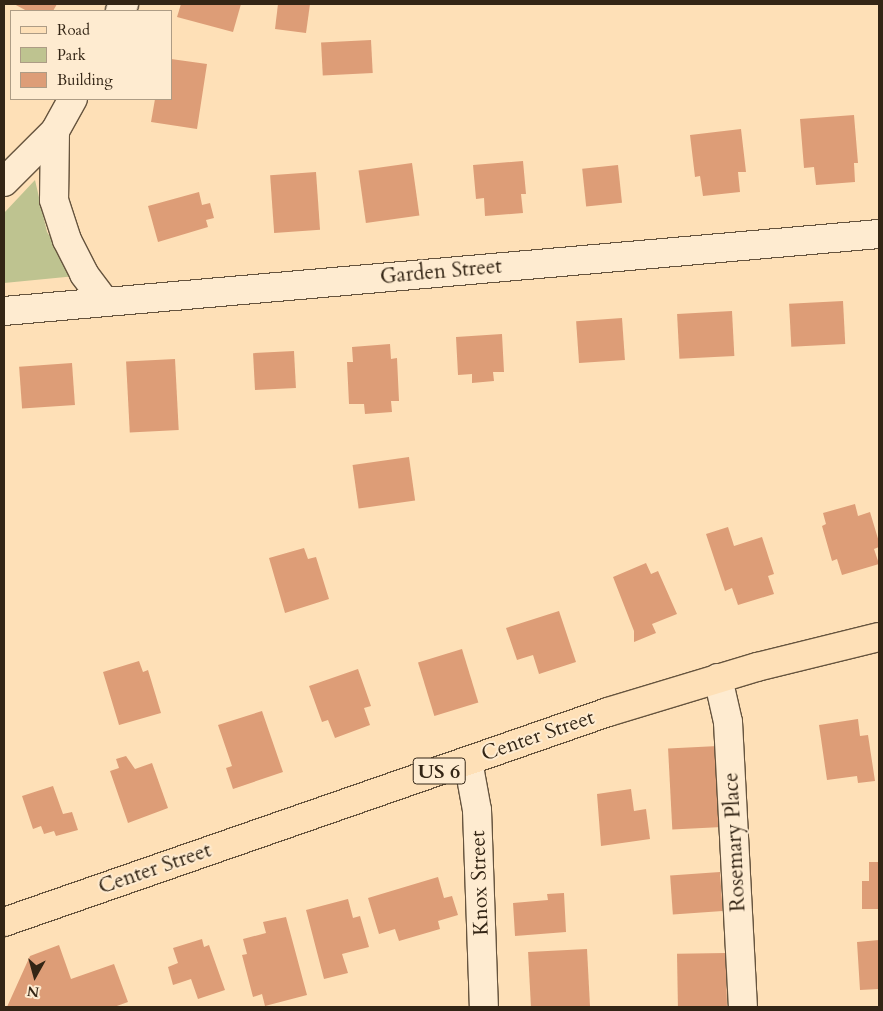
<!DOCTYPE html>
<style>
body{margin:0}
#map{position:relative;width:883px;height:1011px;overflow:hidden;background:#fee0b7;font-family:Cardo,serif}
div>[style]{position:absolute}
.green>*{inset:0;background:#bec390}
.building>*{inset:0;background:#dd9d77;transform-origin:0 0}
.roads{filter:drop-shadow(1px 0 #66543e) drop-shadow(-1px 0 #66543e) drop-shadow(0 1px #66543e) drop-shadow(0 -1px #66543e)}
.minor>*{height:28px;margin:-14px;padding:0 14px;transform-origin:14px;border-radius:14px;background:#feebd0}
.major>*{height:28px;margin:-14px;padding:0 14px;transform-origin:14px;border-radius:14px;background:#fee0b7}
span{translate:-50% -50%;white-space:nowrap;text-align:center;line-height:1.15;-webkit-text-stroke:4px #feebd0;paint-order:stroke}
.shield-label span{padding:1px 4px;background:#feebd0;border:1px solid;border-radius:4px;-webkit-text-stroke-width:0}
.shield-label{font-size:20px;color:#332515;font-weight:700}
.street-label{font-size:21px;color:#332515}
.frame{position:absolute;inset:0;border:5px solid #332515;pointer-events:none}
.legend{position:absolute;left:10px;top:10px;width:162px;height:90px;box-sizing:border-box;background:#feebd0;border:1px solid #ad9c85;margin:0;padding:6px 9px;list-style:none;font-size:15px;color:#332515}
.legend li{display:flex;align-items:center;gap:10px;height:25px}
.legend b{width:25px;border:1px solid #ad9c85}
.north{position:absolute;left:10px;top:951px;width:50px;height:50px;-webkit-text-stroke:4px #feebd0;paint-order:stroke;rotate:187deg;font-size:14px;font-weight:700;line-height:20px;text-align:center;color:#332515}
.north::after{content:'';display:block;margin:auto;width:18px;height:22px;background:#332515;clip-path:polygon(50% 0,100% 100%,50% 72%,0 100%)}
</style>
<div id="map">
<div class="green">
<i style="clip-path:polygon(35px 180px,47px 232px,76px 276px,4px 283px,4px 213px)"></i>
</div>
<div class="building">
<i style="clip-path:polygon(14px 4px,57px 4px,53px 11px,27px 11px)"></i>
<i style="clip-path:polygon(181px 4px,241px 4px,233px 32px,177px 17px)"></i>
<i style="clip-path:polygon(278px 4px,310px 4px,306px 33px,275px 29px)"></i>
<i style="left:371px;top:40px;width:33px;height:50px;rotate:87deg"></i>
<i style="clip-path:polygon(171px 59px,207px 64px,197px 129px,151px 122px,155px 99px,171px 99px)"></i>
<i style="clip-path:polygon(854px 115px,858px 163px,854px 163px,855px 182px,816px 185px,814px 167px,804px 168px,800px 119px)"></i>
<i style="clip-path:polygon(741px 129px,746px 172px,738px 172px,740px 192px,703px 196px,700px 176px,695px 177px,690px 135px)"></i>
<i style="clip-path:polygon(523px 161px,526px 194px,521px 194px,523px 213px,485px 216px,484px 198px,476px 199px,473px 165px)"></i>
<i style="left:412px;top:163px;width:53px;height:54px;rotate:82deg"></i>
<i style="left:618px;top:165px;width:38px;height:36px;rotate:84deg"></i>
<i style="left:316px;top:172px;width:58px;height:46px;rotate:86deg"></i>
<i style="clip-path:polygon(199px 192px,202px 205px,210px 203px,214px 218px,206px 220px,208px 227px,158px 242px,148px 206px)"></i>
<i style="left:843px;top:301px;width:43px;height:54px;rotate:87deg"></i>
<i style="left:732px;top:311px;width:45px;height:55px;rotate:87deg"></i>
<i style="left:622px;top:318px;width:42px;height:46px;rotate:86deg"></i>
<i style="clip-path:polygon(502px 334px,504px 372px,493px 372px,494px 381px,472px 383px,472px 374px,458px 375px,456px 337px)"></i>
<i style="clip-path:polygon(390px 344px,391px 359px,397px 358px,399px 401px,391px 401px,392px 412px,365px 414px,364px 404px,349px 404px,347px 362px,353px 362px,352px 347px)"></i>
<i style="left:294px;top:351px;width:37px;height:41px;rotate:87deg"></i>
<i style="left:175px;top:359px;width:71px;height:49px;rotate:87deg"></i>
<i style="left:72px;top:363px;width:42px;height:53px;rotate:86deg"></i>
<i style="left:409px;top:457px;width:44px;height:57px;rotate:82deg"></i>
<i style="clip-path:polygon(855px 504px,858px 516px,870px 512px,879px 542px,879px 547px,874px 549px,879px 564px,842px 575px,837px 559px,832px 561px,822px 526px,826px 524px,823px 513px)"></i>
<i style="clip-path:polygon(728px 527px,734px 546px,762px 537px,774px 574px,768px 576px,774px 594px,738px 605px,732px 588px,725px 591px,706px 534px)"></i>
<i style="clip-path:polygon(304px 548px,308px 559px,316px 557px,329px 599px,285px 613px,269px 558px)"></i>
<i style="clip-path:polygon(646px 563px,651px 574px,658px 571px,677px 614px,652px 624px,656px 633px,634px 642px,634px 631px,613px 577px)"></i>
<i style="clip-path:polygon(559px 611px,576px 662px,539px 674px,533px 655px,517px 660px,506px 628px)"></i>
<i style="left:462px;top:649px;width:56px;height:46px;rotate:73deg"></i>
<i style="clip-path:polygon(139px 661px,143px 672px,148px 670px,161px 713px,119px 725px,103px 672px)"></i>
<i style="clip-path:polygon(358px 669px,371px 706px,364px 708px,370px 725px,335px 738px,328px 720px,322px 722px,309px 686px)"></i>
<i style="clip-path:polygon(262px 711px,283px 772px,233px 789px,226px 768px,232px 766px,218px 725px)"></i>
<i style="clip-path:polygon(858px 719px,860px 736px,868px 735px,875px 781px,858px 783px,857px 776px,827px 780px,819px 725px)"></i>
<i style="left:718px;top:746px;width:81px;height:50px;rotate:87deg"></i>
<i style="clip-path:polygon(126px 756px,135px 769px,152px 763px,168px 808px,128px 823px,110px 771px,119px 768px,116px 759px)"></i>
<i style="clip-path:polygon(53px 786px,63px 814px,72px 812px,78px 830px,56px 836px,54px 831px,44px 834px,41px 826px,33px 829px,22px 796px)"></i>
<i style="clip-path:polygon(631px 789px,634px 811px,646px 809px,650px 839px,601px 846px,597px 794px)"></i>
<i style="clip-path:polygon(869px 862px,879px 862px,879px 909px,862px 909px,862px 881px,869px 881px)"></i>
<i style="left:720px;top:872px;width:39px;height:50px;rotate:86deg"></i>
<i style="clip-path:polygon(438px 877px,444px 898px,452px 896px,458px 915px,438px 921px,440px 929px,399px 941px,395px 929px,379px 934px,368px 898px)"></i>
<i style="clip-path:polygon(564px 893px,566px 932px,515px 936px,513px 903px,548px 900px,547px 894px)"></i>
<i style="clip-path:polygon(348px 899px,353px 918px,360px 916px,369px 947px,342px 954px,348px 973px,324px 979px,306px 910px)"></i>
<i style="clip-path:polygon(286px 917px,307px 995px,265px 1006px,262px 994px,253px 997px,242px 955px,247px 954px,243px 939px,266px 933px,263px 922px)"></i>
<i style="clip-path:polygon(202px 939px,204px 947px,209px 945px,225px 990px,198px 999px,191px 979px,173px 985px,168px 967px,178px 963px,173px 948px)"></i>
<i style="clip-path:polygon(879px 940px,879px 989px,860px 990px,857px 942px)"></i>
<i style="clip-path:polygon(59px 945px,71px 979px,114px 964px,128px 1002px,114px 1007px,7px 1007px,30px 956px)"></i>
<i style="left:587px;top:949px;width:58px;height:59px;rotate:87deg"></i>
<i style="left:726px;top:953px;width:54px;height:49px;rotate:89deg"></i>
</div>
<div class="roads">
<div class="minor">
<i style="left:120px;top:11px;width:8px;rotate:-60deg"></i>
<i style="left:55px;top:131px;width:69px;rotate:90.8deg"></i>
<i style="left:54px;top:200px;width:42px;rotate:72deg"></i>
<i style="left:67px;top:240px;width:38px;rotate:63deg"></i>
<i style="left:84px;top:274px;width:34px;rotate:53deg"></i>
<i style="left:4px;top:182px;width:72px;rotate:-45deg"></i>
<i style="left:55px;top:131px;width:37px;rotate:-61deg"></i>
<i style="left:4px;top:311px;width:878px;rotate:-5.03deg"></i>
<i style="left:718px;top:678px;width:45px;rotate:77.2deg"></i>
<i style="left:728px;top:722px;width:285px;rotate:87deg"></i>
<i style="left:468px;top:761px;width:50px;rotate:79.6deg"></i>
<i style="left:477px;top:810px;width:197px;rotate:88deg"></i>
</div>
<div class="major">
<i style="left:4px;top:922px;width:639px;rotate:-19.17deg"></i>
<i style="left:608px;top:712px;width:156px;rotate:-16.8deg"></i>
<i style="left:757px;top:667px;width:126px;rotate:-13.8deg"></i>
</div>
</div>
<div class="shield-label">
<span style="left:439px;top:771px">US 6</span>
</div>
<div class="street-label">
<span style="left:441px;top:272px;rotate:-5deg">Garden Street</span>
<span style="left:538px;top:736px;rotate:-19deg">Center Street</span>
<span style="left:735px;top:842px;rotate:-93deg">Rosemary Place</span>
<span style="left:155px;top:869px;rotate:-19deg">Center Street</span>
<span style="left:480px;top:883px;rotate:-92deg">Knox Street</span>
</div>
<div class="frame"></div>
<ul class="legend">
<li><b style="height:6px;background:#fee0b7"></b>Road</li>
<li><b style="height:14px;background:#bec390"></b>Park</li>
<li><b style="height:14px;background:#dd9d77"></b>Building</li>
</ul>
<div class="north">N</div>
</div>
